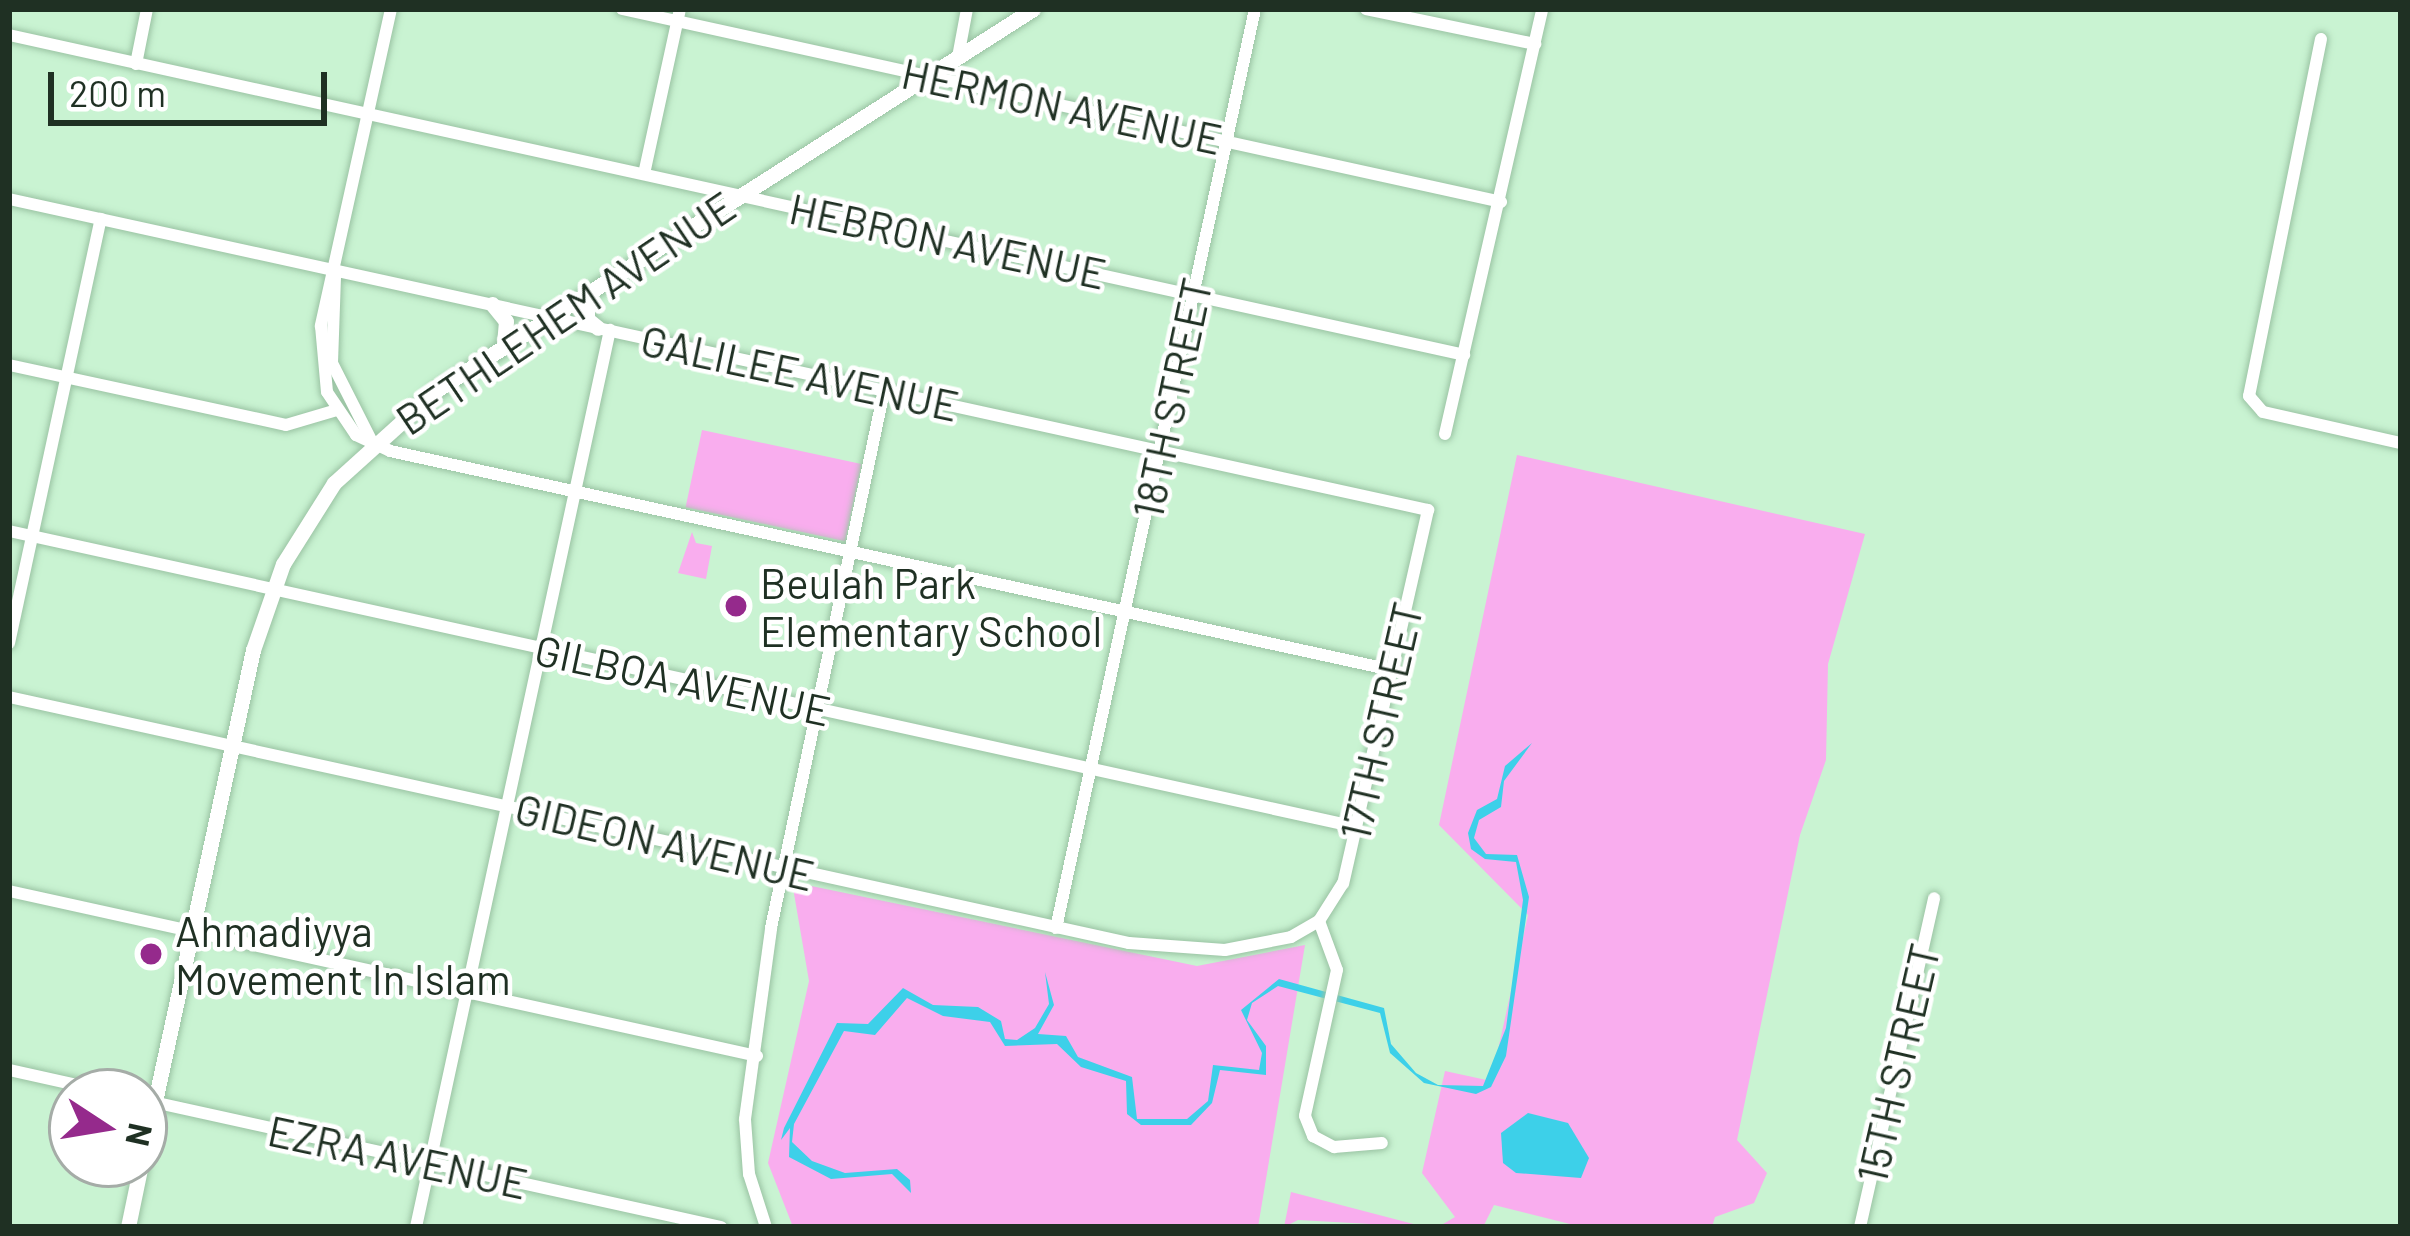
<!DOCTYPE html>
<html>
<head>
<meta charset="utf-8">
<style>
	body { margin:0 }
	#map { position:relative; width:2410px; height:1236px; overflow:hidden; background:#c9f3d2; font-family:Barlow,sans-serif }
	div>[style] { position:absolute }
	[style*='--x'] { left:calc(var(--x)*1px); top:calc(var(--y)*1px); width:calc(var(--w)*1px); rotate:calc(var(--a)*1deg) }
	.green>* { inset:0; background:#f9adee; transform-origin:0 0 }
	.water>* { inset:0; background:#3dd0e9 }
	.roads { filter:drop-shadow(0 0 3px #9ac3a3) drop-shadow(0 0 3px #9ac3a3) }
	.minor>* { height:12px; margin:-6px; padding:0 6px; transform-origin:6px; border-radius:6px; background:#fff }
	.major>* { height:15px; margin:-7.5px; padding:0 7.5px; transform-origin:7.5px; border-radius:7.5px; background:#fff }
	.dots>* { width:33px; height:33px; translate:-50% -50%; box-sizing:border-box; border:6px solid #fff; border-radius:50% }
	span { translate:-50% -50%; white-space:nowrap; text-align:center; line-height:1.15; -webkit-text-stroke:9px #fff; paint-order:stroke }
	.street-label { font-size:42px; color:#1f3023 }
	.poi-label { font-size:42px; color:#1f3023 }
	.left { translate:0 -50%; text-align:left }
	.frame { position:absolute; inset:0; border:12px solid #1f3023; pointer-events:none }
	.north { position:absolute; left:48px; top:1068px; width:120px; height:120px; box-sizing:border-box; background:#fff; border:3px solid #a5aca7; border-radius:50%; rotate:102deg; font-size:33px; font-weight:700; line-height:48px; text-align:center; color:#1f3023 }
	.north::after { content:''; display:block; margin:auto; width:42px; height:54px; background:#952a8c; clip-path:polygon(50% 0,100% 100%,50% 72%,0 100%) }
	.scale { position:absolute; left:48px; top:72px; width:279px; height:54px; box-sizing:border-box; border:6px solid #1f3023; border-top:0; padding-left:15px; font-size:36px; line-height:42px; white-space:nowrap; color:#1f3023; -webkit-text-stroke:9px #fff; paint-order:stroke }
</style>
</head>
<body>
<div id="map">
	<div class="green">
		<div style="left:702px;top:430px;width:163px;height:79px;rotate:12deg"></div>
		<div style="clip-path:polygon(1517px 455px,1865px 534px,1828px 664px,1826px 760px,1800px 835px,1737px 1140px,1767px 1173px,1754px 1203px,1715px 1217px,1712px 1227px,1582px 1227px,1494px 1205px,1483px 1227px,1438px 1227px,1455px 1217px,1422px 1173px,1445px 1071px,1491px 1081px,1528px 915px,1439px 825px)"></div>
		<div style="clip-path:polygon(692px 532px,696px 543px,712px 546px,706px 579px,678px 573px)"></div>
		<div style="clip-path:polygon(792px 882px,1197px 966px,1305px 945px,1258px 1227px,793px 1227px,768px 1163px,809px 981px)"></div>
		<div style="clip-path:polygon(1291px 1192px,1425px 1227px,1298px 1220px,1284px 1227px)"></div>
	</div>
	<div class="water">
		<div style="clip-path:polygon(1532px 743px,1504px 781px,1501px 807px,1479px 820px,1474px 838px,1486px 854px,1517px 855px,1529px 897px,1506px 1056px,1491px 1087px,1476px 1094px,1424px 1083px,1390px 1053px,1380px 1013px,1278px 986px,1252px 1003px,1247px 1020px,1266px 1046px,1266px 1075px,1220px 1070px,1212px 1103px,1191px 1125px,1141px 1125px,1127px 1114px,1126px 1081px,1081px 1067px,1057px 1044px,1005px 1046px,990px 1022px,943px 1016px,907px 998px,875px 1035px,844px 1031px,794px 1124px,792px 1142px,812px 1161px,845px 1173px,897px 1169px,910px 1180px,911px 1193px,892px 1174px,831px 1179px,789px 1157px,790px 1128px,781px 1140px,784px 1128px,837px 1023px,868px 1024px,903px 988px,933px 1005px,978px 1007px,1001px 1021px,1005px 1039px,1017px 1040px,1035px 1028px,1049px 1004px,1045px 972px,1054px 1005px,1038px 1034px,1066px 1036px,1078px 1057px,1132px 1077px,1137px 1119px,1187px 1119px,1208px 1101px,1213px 1065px,1259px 1070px,1262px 1053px,1241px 1010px,1279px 979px,1384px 1008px,1391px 1044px,1416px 1073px,1438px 1085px,1483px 1086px,1506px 1028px,1523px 900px,1516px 862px,1485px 859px,1471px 849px,1468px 833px,1477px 810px,1497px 799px,1505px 766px)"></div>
		<div style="clip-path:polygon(1528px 1113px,1568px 1123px,1589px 1158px,1581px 1178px,1516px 1173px,1503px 1163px,1501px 1133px)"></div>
	</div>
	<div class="roads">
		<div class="minor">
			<div style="--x:391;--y:9;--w:325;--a:102.5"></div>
			<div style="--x:321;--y:326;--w:66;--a:84.8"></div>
			<div style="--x:327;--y:392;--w:52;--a:56"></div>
			<div style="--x:356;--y:435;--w:38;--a:25"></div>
			<div style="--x:390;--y:451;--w:1026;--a:12.33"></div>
			<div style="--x:622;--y:9;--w:900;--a:12.38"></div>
			<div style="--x:1366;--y:9;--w:173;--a:11.7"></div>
			<div style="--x:9;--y:35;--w:1490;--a:12.4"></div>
			<div style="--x:2321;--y:39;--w:364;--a:101.4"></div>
			<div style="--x:2249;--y:396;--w:21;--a:49"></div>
			<div style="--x:2263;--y:412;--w:141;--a:12.7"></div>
			<div style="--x:958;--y:57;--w:49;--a:-79.4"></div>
			<div style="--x:136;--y:64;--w:56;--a:-78.7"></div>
			<div style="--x:644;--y:174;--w:169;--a:-77.7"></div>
			<div style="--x:9;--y:199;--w:1453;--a:12.36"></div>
			<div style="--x:1428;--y:510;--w:383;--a:102.8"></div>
			<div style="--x:1343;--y:883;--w:45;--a:122.3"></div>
			<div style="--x:1319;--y:921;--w:52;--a:69.8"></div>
			<div style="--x:1337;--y:970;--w:149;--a:102.4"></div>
			<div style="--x:1305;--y:1116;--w:22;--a:68"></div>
			<div style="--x:1313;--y:1136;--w:24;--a:28"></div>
			<div style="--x:1334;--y:1147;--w:48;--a:-4.8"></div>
			<div style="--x:335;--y:277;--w:86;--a:92"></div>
			<div style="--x:332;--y:363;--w:89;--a:63.1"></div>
			<div style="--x:9;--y:365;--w:283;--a:12.2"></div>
			<div style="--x:286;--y:425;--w:53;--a:-16.4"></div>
			<div style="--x:1445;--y:434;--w:436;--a:-77.1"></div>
			<div style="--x:9;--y:531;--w:1379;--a:12.39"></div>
			<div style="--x:9;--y:643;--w:434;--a:-77.8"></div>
			<div style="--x:9;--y:697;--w:1147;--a:12.39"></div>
			<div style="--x:1129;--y:943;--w:96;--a:4.2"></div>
			<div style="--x:1225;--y:950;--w:67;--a:-11.1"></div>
			<div style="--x:1291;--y:937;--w:32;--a:-30"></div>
			<div style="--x:9;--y:891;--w:766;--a:12.44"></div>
			<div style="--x:1056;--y:928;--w:940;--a:-77.78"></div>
			<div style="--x:9;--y:1070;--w:101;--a:12.5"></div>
			<div style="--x:144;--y:1100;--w:591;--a:12.41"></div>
			<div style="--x:416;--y:1227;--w:918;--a:-77.8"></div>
			<div style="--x:766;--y:1227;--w:56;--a:-107.8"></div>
			<div style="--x:749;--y:1174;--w:55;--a:-94.2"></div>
			<div style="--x:745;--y:1119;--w:193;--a:-82.2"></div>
			<div style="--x:771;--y:928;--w:549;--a:-78.12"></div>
			<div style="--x:1860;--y:1227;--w:337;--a:-77.3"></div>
		</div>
		<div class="major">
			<div style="--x:587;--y:293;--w:26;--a:90"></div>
			<div style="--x:587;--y:319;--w:14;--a:39"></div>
			<div style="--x:492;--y:304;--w:22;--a:51"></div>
			<div style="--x:506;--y:321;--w:25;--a:95"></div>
			<div style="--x:144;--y:1152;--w:514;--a:-77.75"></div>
			<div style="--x:253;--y:650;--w:91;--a:-70.8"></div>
			<div style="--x:283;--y:564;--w:96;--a:-57.8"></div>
			<div style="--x:334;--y:483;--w:140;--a:-42.1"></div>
			<div style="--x:438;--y:389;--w:706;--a:-32.56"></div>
			<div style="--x:128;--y:1227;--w:64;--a:-78.3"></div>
		</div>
	</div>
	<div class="dots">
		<div style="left:736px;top:606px;background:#952a8c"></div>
		<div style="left:151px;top:954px;background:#952a8c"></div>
	</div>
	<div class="street-label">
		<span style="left:1062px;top:105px;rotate:12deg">HERMON AVENUE</span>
		<span style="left:948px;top:240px;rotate:12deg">HEBRON AVENUE</span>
		<span style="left:565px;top:312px;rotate:-34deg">BETHLEHEM AVENUE</span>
		<span style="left:800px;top:372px;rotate:12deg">GALILEE AVENUE</span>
		<span style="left:1171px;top:398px;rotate:-78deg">18TH STREET</span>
		<span style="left:683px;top:679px;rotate:12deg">GILBOA AVENUE</span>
		<span style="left:1380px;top:721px;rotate:-77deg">17TH STREET</span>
		<span style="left:665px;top:841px;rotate:13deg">GIDEON AVENUE</span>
		<span style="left:1897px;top:1063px;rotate:-77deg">15TH STREET</span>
		<span style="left:398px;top:1156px;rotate:12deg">EZRA AVENUE</span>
	</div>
	<div class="poi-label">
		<span class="left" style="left:760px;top:606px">Beulah Park<br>Elementary School</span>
		<span class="left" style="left:175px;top:954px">Ahmadiyya<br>Movement In Islam</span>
	</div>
	<div class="frame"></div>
	<div class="north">N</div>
	<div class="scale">200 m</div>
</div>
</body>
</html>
